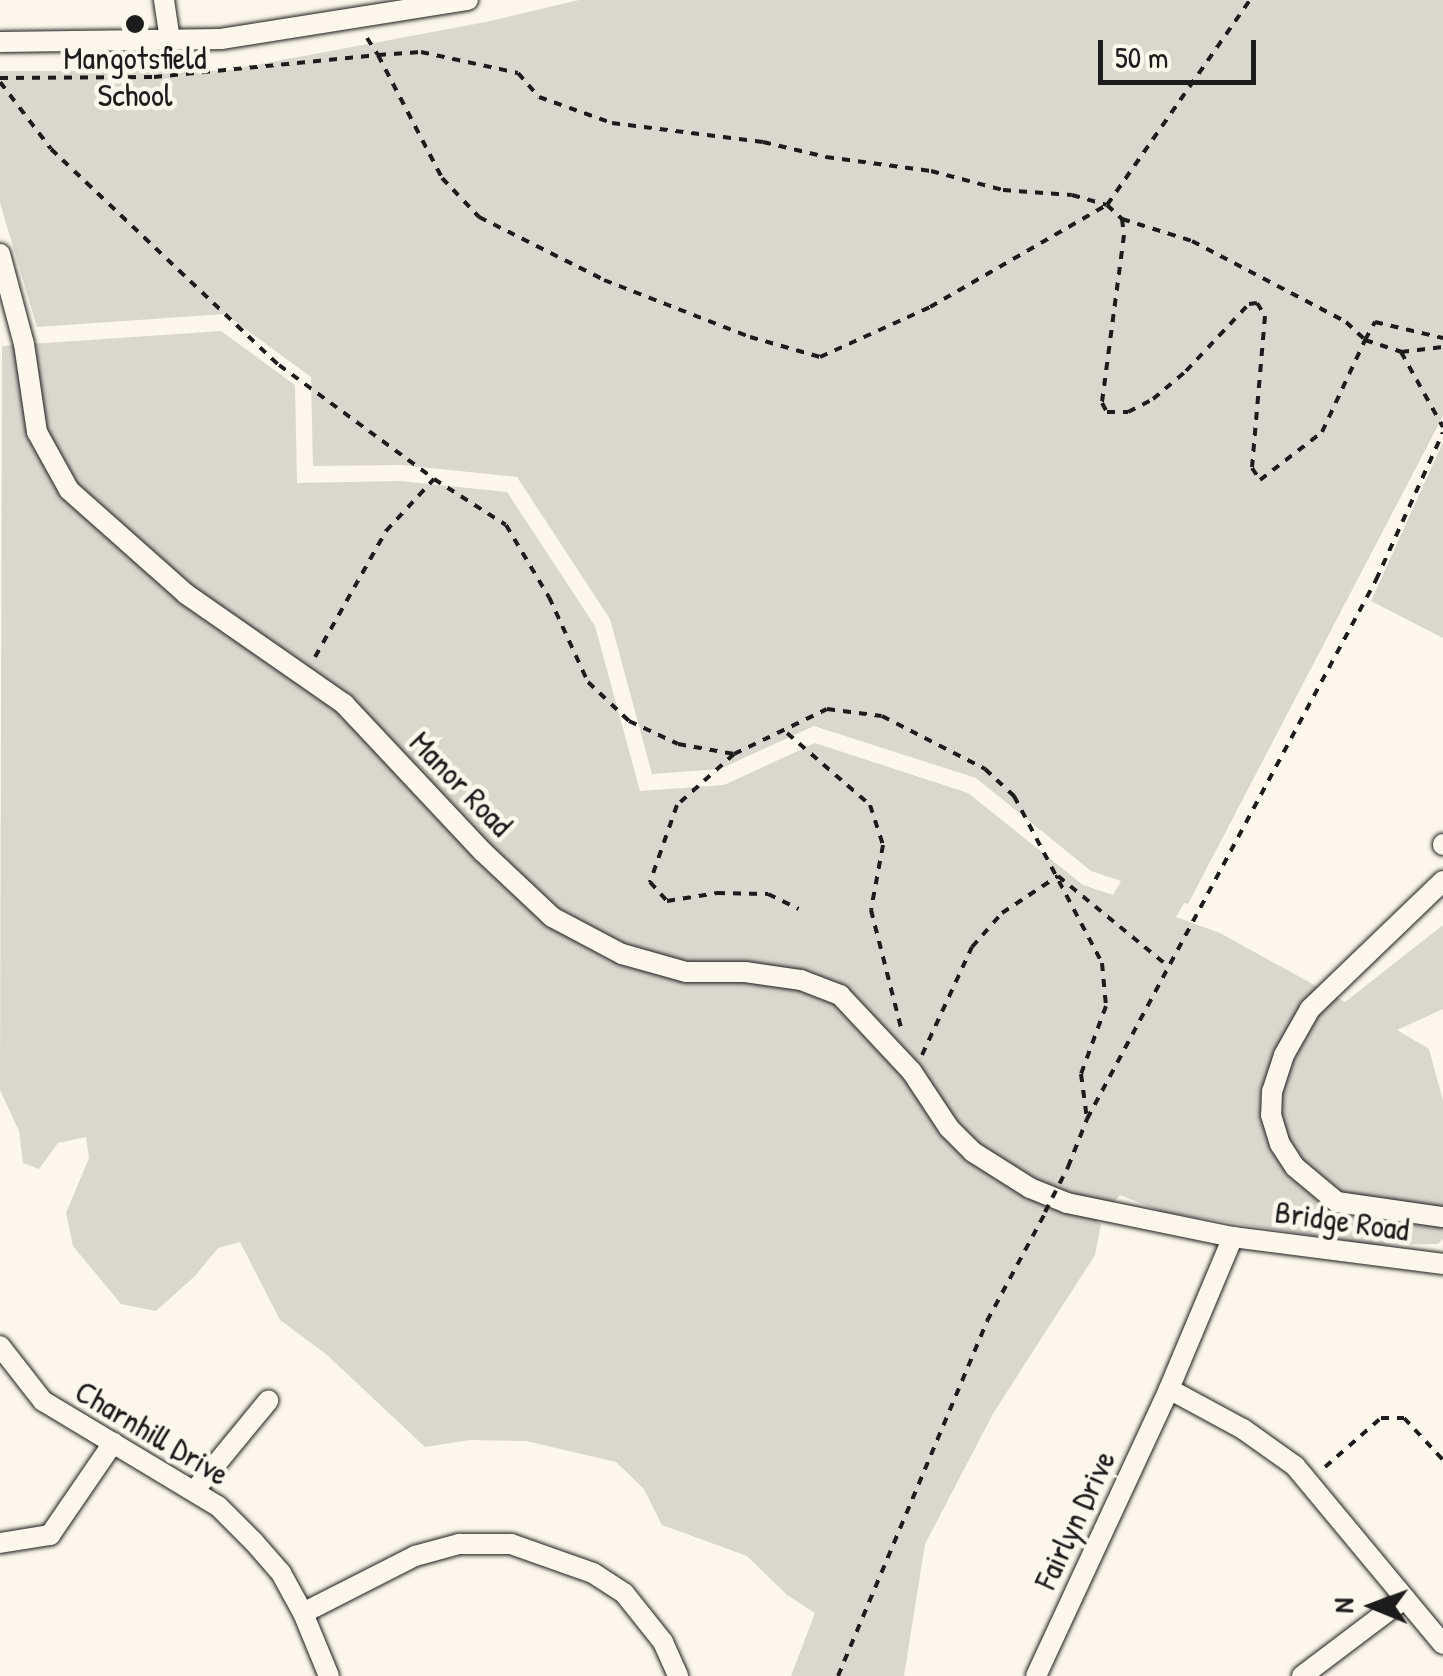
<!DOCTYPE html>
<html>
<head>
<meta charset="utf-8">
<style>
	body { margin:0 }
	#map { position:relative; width:1443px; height:1676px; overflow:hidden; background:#fbf7ec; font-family:"Patrick Hand",sans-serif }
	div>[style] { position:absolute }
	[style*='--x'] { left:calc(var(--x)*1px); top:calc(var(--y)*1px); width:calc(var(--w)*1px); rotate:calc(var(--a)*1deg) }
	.green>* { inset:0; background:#dad7ce }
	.path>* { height:4px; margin-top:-2px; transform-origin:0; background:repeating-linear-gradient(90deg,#1c1c1c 0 8px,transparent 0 16px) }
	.roads { filter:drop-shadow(0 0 2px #1c1c1c) drop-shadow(0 0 2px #1c1c1c) }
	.minor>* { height:20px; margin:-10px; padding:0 10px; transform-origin:10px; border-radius:10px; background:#fbf7ec }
	.path-bridge>* { height:4px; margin-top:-2px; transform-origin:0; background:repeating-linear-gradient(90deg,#1c1c1c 0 8px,transparent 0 16px) }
	.dots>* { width:28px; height:28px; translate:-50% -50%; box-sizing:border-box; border:5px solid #fbf7ec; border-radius:50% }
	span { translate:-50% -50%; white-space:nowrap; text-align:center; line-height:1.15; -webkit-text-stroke:9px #fbf7ec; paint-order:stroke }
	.poi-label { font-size:32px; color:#1c1c1c }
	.street-label { font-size:32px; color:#1c1c1c }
	.north { position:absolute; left:1323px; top:1556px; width:100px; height:100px; -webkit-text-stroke:8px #fbf7ec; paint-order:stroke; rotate:271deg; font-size:28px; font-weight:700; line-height:40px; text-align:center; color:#1c1c1c }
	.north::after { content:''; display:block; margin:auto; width:35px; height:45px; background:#1c1c1c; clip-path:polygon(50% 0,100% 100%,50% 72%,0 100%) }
	.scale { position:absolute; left:1098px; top:40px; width:158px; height:45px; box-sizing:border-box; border:5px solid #1c1c1c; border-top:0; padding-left:12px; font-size:30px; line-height:35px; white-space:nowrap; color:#1c1c1c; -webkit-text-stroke:8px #fbf7ec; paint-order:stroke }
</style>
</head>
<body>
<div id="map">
	<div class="green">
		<div style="clip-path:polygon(579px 0,1443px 0,1443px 416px,1188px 904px,1184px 903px,1176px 917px,1220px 933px,1345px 1002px,1443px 925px,1443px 1009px,1397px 1030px,1429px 1049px,1443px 1101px,1443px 1239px,1438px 1244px,1372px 1245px,1162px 1212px,1120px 1195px,1096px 1222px,1101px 1224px,1095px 1255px,994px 1412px,925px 1544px,904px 1676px,791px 1676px,815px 1613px,787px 1595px,747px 1556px,662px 1525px,644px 1489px,616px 1462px,526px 1441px,470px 1440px,425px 1447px,326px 1354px,280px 1320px,240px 1242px,218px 1248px,195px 1276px,156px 1311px,121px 1304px,73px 1246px,66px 1213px,89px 1158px,86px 1137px,58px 1143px,39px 1169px,23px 1163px,19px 1131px,0 1090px,2px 346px,221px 331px,295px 385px,297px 483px,400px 481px,507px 492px,595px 626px,640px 791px,724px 785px,815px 743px,968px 793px,1083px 885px,1113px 895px,1121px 881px,1091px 871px,976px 778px,814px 726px,720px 769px,652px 774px,610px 619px,517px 477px,401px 465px,313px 466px,311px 377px,225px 314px,37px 327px,0 203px,0 71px,223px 71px,486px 22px)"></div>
		<div style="clip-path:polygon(1443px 442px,1443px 638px,1371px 601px)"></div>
	</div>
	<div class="path">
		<div style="--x:367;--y:38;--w:20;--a:57"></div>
		<div style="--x:378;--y:55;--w:43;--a:-4"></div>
		<div style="--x:421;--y:52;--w:99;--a:12.2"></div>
		<div style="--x:518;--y:73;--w:32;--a:49"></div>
		<div style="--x:539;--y:97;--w:77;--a:19.6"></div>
		<div style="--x:612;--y:123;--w:152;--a:7.2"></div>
		<div style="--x:763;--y:142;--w:65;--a:13.4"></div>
		<div style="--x:826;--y:157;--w:106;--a:7.6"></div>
		<div style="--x:931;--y:171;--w:74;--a:14.8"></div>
		<div style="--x:1003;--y:190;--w:69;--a:4.1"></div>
		<div style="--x:1072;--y:195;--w:36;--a:16"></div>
		<div style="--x:1107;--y:205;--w:21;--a:43"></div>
		<div style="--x:1122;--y:219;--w:16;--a:83"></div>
		<div style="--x:1124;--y:235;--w:169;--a:97.5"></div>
		<div style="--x:1102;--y:403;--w:10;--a:61"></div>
		<div style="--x:1107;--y:412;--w:21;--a:0"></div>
		<div style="--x:1128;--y:412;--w:28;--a:-27"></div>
		<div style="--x:1153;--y:399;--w:43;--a:-40.3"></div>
		<div style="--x:1186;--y:371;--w:92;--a:-46.8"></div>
		<div style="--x:1249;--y:304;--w:8;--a:-7"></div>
		<div style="--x:1257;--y:303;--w:15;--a:58"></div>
		<div style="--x:1265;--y:316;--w:153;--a:94.9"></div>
		<div style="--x:1252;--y:468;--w:14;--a:56"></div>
		<div style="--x:1260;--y:480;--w:78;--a:-37.7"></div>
		<div style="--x:1322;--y:432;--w:102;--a:-64.9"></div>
		<div style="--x:1365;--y:340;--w:38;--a:18"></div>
		<div style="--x:1401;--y:352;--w:42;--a:-6.8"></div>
		<div style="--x:0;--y:78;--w:154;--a:-0.4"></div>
		<div style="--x:154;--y:77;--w:225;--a:-5.6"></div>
		<div style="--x:378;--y:55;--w:139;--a:62.5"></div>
		<div style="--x:442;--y:178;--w:54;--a:46.5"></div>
		<div style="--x:479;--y:217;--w:140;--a:26.7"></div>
		<div style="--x:604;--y:280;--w:157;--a:21.3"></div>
		<div style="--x:750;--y:337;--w:73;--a:15.9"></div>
		<div style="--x:820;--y:357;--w:121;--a:-24.4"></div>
		<div style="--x:930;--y:307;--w:204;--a:-30"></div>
		<div style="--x:1107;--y:205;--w:250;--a:-55.1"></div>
		<div style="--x:0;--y:82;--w:84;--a:52.7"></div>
		<div style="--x:51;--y:149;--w:314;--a:43.5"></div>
		<div style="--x:279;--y:365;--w:192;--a:36.3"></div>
		<div style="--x:434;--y:479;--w:85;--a:32.6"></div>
		<div style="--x:506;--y:525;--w:84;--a:59.2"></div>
		<div style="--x:549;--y:597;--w:94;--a:65.4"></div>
		<div style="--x:588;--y:682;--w:57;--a:43.6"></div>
		<div style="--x:629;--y:721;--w:54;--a:25.1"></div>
		<div style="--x:678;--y:744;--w:57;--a:10.1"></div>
		<div style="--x:734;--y:754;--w:103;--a:-25.8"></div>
		<div style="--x:827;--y:709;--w:55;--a:7.3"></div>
		<div style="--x:882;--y:716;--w:116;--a:27.2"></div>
		<div style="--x:985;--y:769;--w:40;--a:43"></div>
		<div style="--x:1014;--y:796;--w:189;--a:62.2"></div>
		<div style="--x:1102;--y:963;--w:43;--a:84.7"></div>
		<div style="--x:1106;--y:1006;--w:72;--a:110.2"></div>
		<div style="--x:1081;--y:1074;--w:45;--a:82.4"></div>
		<div style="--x:1122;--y:219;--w:73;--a:17.4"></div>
		<div style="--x:1192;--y:241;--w:174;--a:27.7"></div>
		<div style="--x:1346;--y:322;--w:26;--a:43"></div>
		<div style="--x:1365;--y:340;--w:21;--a:-61"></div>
		<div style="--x:1375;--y:322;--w:70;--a:13.2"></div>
		<div style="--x:1401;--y:352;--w:86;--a:60.8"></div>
		<div style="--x:315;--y:657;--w:145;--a:-60.6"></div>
		<div style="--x:386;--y:531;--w:71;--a:-47.3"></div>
		<div style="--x:787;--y:733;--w:110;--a:40.9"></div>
		<div style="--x:870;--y:805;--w:42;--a:72"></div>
		<div style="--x:883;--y:845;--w:66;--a:100.5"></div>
		<div style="--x:871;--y:910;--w:122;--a:75.7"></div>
		<div style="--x:734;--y:754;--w:76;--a:138.2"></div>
		<div style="--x:677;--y:805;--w:82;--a:109.3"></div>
		<div style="--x:650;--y:882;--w:25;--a:48"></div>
		<div style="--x:667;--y:901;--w:51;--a:-9.1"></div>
		<div style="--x:717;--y:893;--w:51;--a:1.1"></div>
		<div style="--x:768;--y:894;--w:34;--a:26"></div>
		<div style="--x:922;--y:1055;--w:119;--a:-65.2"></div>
		<div style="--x:972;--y:947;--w:45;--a:-48.6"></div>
		<div style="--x:1002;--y:913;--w:67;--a:-33.5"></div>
		<div style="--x:1058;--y:876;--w:142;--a:39.3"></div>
		<div style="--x:1068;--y:1167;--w:52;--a:-68.4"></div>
		<div style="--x:1087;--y:1119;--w:612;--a:-61.8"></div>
		<div style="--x:1376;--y:580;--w:162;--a:-65.6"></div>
		<div style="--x:1325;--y:1467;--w:74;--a:-41.2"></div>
		<div style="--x:1381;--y:1418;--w:23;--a:0"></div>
		<div style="--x:1404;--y:1418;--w:57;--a:47.1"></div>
		<div style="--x:838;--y:1676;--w:385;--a:-67.2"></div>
		<div style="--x:987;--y:1321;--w:120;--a:-61.7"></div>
	</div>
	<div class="roads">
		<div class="minor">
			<div style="--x:164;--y:0;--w:40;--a:81.5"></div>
			<div style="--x:0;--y:42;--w:221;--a:-0.8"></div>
			<div style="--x:221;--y:39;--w:250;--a:-9"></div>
			<div style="--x:0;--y:254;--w:93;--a:75.1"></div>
			<div style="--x:24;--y:344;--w:89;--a:81.6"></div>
			<div style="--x:37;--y:432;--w:66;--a:61.1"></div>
			<div style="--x:69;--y:490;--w:157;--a:41.6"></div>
			<div style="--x:186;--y:594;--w:193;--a:34.8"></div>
			<div style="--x:344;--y:704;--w:202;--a:46.8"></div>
			<div style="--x:482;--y:851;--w:96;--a:43.3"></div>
			<div style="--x:552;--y:917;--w:79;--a:27.9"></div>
			<div style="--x:622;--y:954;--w:66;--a:15.7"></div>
			<div style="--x:686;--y:972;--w:59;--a:0"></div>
			<div style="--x:745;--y:972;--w:57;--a:8.1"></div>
			<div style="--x:801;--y:980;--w:42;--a:21"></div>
			<div style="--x:840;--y:995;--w:105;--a:46.9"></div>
			<div style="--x:912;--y:1072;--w:67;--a:56.5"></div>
			<div style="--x:949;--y:1128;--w:34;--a:45"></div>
			<div style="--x:973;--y:1152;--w:67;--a:32.3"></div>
			<div style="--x:1030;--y:1188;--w:40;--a:22"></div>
			<div style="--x:1067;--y:1203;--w:169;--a:11.6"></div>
			<div style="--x:1233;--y:1237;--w:212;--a:7.3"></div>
			<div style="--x:1443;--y:844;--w:1;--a:90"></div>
			<div style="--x:1443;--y:881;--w:185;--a:136.1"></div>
			<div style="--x:1310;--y:1009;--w:53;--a:119.5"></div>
			<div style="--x:1284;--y:1055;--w:38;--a:108"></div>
			<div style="--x:1272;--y:1091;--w:24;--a:92"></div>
			<div style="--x:1271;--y:1115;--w:30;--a:73"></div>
			<div style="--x:1280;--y:1144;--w:27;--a:57"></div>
			<div style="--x:1295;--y:1167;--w:55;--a:39.8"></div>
			<div style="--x:1337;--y:1202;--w:107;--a:8.1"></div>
			<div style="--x:0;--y:1346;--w:70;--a:52"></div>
			<div style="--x:43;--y:1401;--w:204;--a:31"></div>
			<div style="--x:218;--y:1506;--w:51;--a:45"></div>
			<div style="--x:254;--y:1542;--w:41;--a:48.9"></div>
			<div style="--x:281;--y:1573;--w:46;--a:61.2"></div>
			<div style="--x:303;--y:1613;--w:68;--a:67.6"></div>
			<div style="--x:1169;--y:1389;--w:84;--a:28.4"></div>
			<div style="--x:1243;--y:1429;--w:64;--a:35.4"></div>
			<div style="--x:1295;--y:1466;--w:231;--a:50.3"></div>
			<div style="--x:194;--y:1491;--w:117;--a:-50.6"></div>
			<div style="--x:0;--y:1543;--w:51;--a:-9.1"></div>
			<div style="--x:50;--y:1535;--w:112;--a:-55.6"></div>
			<div style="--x:303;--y:1613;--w:126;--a:-27"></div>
			<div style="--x:415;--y:1556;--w:46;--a:-15.3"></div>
			<div style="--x:459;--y:1544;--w:52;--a:0"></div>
			<div style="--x:511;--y:1544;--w:87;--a:19.5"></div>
			<div style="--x:593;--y:1573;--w:37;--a:33"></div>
			<div style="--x:624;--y:1593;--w:63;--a:51.5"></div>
			<div style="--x:663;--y:1642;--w:37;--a:66"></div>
			<div style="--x:1036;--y:1676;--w:316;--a:-65.1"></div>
			<div style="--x:1169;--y:1389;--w:165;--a:-67.2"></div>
			<div style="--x:1302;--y:1676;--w:129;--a:-37.1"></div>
		</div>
	</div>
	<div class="path-bridge">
		<div style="--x:1045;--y:1212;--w:51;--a:-62.9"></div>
	</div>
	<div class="dots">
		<div style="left:135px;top:24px;background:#1c1c1c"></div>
	</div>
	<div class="poi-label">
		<span style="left:135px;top:77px">Mangotsfield<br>School</span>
	</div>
	<div class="street-label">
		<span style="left:461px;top:784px;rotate:46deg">Manor Road</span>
		<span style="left:1342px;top:1221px;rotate:8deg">Bridge Road</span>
		<span style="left:152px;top:1433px;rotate:31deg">Charnhill Drive</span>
		<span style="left:1075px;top:1520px;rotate:-65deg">Fairlyn Drive</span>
	</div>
	<div class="north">N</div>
	<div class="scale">50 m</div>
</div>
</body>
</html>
